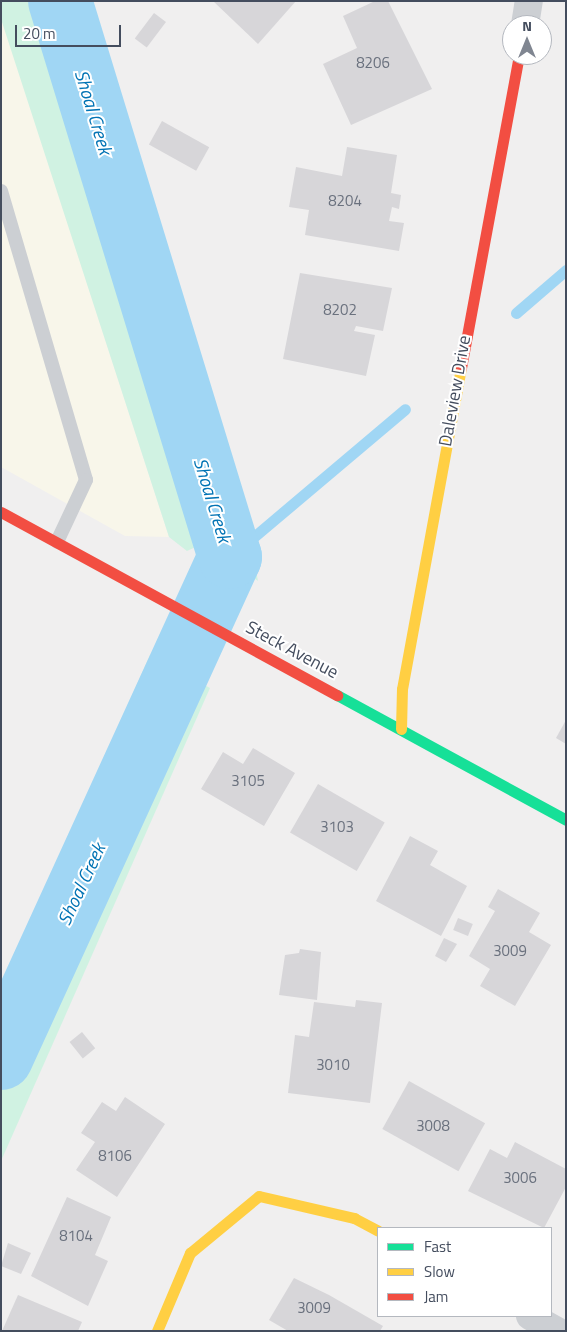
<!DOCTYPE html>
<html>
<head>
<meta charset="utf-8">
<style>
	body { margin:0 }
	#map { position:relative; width:567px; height:1332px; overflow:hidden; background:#f0efef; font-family:"Titillium Web",sans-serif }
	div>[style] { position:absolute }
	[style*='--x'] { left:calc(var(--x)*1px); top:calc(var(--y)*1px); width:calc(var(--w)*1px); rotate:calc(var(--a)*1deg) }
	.commercial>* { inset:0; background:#f8f6ea }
	.green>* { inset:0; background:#d0f2e2 }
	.stream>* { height:11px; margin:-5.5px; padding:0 5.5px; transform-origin:5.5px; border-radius:5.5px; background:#a0d6f4 }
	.river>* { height:64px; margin:-32px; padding:0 32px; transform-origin:32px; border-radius:32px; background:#a0d6f4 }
	.building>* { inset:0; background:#d7d6d9; transform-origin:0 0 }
	.lane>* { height:14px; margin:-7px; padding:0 7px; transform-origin:7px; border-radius:7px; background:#cccfd3 }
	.street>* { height:28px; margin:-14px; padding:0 14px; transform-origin:14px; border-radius:14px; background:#cccfd3 }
	.fast>* { height:11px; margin:-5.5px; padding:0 5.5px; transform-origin:5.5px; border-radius:5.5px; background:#16e098 }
	.slow>* { height:11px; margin:-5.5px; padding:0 5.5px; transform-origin:5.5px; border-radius:5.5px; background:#ffcf43 }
	.jam>* { height:11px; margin:-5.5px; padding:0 5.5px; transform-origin:5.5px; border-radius:5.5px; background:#f24e42 }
	span { translate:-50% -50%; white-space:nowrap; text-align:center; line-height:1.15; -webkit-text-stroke:4px #fff; paint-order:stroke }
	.number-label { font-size:15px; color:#6a717e }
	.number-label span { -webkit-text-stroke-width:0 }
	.street-label { font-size:18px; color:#444d5e }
	.water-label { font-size:19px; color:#0073b4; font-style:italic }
	.frame { position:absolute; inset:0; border:2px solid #444d5e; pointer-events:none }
	.legend { position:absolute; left:377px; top:1227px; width:175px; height:90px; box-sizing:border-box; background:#fff; border:1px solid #b4b8bf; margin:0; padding:6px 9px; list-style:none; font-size:15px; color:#444d5e }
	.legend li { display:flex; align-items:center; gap:10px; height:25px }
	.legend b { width:25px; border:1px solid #b4b8bf }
	.north { position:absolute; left:502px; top:15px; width:50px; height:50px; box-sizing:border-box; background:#fff; border:1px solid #b4b8bf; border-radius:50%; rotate:0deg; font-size:14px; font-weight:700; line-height:20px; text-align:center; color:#444d5e }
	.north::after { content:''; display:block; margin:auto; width:18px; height:22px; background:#808691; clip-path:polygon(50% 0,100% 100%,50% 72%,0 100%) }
	.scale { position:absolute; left:15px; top:25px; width:106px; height:22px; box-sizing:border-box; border:2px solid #444d5e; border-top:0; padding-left:6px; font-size:15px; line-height:18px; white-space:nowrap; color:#444d5e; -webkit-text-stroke:4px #fff; paint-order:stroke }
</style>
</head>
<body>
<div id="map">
	<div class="commercial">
		<div style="clip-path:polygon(1px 17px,169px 537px,125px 536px,1px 467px)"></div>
	</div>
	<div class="green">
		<div style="clip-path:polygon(1px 1px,89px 1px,242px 500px,258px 581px,202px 544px,187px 551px,169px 537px,1px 19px)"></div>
		<div style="clip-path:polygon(150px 655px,210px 688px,1px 1161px,1px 991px)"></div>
	</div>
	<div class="stream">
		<div style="--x:516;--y:313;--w:66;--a:-40.7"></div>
		<div style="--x:230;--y:557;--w:229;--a:-40.2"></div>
	</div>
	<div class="river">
		<div style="--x:1;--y:1058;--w:551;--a:-65.44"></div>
		<div style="--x:230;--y:557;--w:581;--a:-107"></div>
	</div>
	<div class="building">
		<div style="clip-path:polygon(213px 1px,296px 1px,258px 44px)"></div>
		<div style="clip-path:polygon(375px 1px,388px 1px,432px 89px,351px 125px,323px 64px,357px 48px,343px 16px)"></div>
		<div style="left:154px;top:13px;width:15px;height:32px;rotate:37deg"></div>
		<div style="left:162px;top:121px;width:54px;height:27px;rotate:29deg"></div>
		<div style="clip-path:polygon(347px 147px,397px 155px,391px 193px,401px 195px,399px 209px,392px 207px,389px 221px,404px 223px,399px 251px,305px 235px,309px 210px,289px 207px,296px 167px,342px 176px)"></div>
		<div style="clip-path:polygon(300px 273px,392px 288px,383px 331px,356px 326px,354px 331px,375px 335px,366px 376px,283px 359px)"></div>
		<div style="clip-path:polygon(566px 720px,566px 744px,556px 738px)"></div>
		<div style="clip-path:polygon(253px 748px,295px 773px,264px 826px,201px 789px,223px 752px,243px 764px)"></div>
		<div style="left:318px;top:784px;width:77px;height:56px;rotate:30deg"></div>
		<div style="clip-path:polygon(410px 836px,438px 851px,430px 865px,467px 886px,441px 936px,376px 901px)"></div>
		<div style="clip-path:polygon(498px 889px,540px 913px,529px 932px,551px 945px,515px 1006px,480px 986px,490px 969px,469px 956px,495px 911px,488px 907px)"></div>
		<div style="left:458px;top:918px;width:16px;height:13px;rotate:22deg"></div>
		<div style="clip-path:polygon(444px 938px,457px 944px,446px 962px,435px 956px)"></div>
		<div style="clip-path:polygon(300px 949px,321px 952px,317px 1000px,279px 995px,285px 955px,299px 953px)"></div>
		<div style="clip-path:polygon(356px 1000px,382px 1003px,370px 1103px,288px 1093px,295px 1035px,309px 1037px,314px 1002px,355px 1007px)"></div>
		<div style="left:82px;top:1032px;width:21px;height:16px;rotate:51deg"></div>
		<div style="left:409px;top:1081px;width:87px;height:55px;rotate:29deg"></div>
		<div style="clip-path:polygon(125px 1097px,165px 1124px,117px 1197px,76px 1170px,95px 1142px,81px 1133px,102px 1102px,116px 1111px)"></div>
		<div style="clip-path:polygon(515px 1142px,566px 1169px,566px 1187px,544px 1228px,468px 1191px,490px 1149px,507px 1158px)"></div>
		<div style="clip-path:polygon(67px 1197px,111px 1217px,95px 1255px,108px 1261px,88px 1306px,31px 1276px)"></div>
		<div style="clip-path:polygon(8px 1243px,31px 1253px,21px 1274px,1px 1266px)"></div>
		<div style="clip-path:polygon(294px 1278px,329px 1295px,383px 1326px,380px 1331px,288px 1331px,269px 1320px)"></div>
		<div style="clip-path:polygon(18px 1295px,82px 1322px,78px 1331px,2px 1331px)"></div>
	</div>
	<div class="lane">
		<div style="--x:1;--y:191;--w:301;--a:73.6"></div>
		<div style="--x:86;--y:480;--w:68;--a:115.1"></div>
	</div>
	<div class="street">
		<div style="--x:525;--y:25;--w:24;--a:-81"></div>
		<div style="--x:530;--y:1316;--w:31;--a:29"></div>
	</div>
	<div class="fast">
		<div style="--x:337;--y:695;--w:261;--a:28.6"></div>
	</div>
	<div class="slow">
		<div style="--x:401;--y:729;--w:40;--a:-88.6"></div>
		<div style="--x:402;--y:689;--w:326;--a:-79.6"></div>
		<div style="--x:157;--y:1331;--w:85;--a:-67.1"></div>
		<div style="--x:190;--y:1253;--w:89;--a:-39.6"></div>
		<div style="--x:259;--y:1196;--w:98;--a:13"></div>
		<div style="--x:354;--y:1218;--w:27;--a:28"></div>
	</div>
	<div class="jam">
		<div style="--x:461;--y:368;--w:318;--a:-79.5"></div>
		<div style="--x:1;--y:512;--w:383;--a:28.6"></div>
	</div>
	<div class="number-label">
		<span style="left:373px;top:63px">8206</span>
		<span style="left:345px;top:201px">8204</span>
		<span style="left:340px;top:310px">8202</span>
		<span style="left:248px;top:781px">3105</span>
		<span style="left:337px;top:827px">3103</span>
		<span style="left:510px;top:951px">3009</span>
		<span style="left:333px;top:1065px">3010</span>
		<span style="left:433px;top:1126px">3008</span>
		<span style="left:115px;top:1156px">8106</span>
		<span style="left:520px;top:1178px">3006</span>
		<span style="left:76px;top:1236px">8104</span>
		<span style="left:314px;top:1308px">3009</span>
	</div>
	<div class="street-label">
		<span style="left:455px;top:391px;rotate:-80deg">Daleview Drive</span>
		<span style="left:292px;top:650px;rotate:28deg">Steck Avenue</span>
	</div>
	<div class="water-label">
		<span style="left:94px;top:112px;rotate:73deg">Shoal Creek</span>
		<span style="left:213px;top:500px;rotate:73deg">Shoal Creek</span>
		<span style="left:81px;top:884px;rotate:-65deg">Shoal Creek</span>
	</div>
	<div class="frame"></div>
	<ul class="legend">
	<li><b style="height:6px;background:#16e098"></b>Fast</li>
	<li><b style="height:6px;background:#ffcf43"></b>Slow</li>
	<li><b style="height:6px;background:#f24e42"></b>Jam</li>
	</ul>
	<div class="north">N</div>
	<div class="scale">20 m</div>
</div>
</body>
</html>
